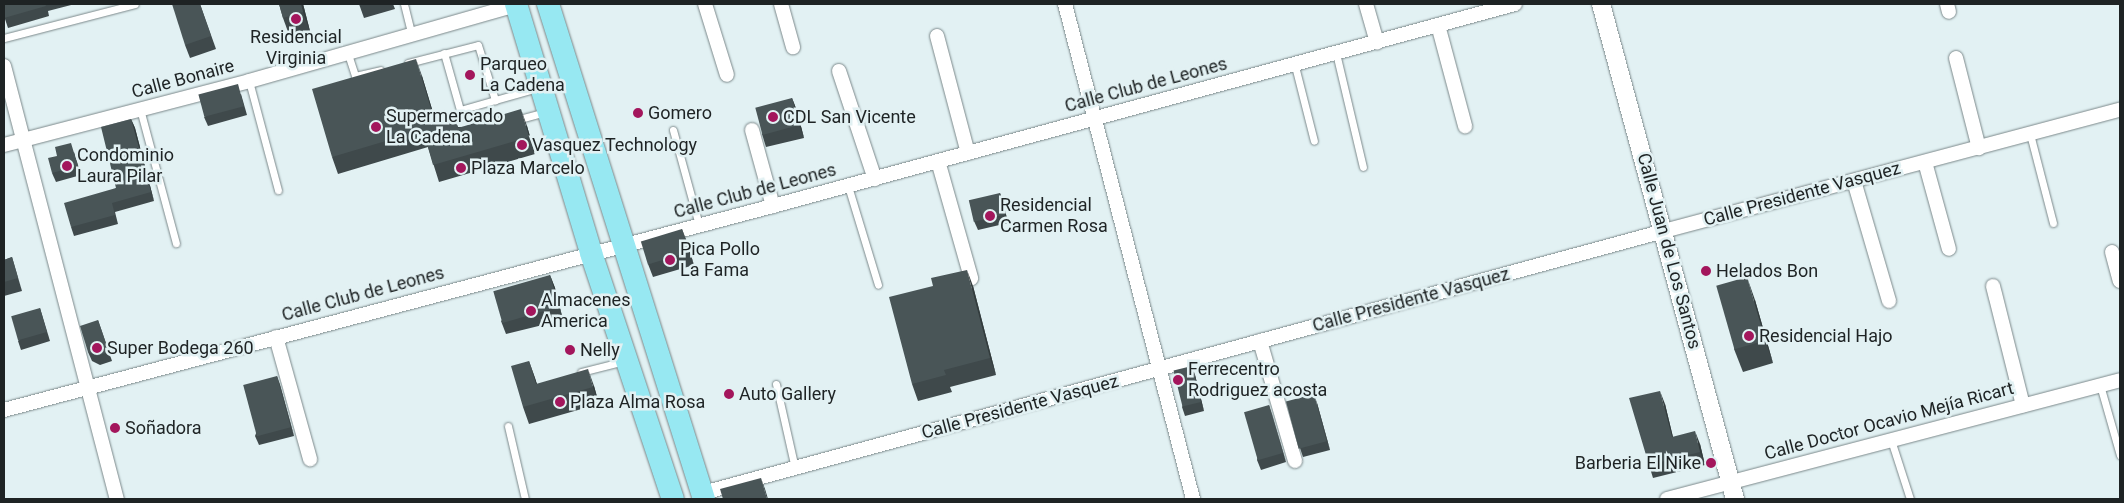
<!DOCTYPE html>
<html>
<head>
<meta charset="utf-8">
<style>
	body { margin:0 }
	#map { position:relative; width:2124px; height:503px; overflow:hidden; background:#e2f1f3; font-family:Roboto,sans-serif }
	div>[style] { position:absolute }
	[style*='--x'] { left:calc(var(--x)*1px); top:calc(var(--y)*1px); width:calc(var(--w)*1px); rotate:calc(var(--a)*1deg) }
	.roads { filter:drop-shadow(0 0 1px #7b888a) drop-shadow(0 0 1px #7b888a) }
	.service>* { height:7px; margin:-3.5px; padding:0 3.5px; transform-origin:3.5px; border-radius:3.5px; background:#fff }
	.minor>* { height:14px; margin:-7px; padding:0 7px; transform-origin:7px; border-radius:7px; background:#fff }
	.tertiary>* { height:18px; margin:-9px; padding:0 9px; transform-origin:9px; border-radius:9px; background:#fff }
	.primary>* { height:22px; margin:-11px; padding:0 11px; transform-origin:11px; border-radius:11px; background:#97e8f2 }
	.wall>* { inset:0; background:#3f494b }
	.shaded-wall>* { inset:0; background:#333c3d }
	.building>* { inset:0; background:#495557; transform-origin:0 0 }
	.dots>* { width:14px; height:14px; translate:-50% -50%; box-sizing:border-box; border:2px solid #e2f1f3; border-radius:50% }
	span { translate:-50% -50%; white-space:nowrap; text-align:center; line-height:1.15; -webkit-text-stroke:5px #e2f1f3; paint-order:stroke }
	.poi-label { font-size:18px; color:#1e2324 }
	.left { translate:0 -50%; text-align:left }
	.right { translate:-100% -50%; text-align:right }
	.street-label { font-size:18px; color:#1e2324 }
	.frame { position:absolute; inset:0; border:5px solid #1e2324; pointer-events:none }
</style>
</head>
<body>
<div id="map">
	<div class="roads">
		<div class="service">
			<div style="--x:404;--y:4;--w:32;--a:76"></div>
			<div style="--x:4;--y:38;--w:135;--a:-14.5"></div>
			<div style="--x:444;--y:53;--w:59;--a:74.3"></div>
			<div style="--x:460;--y:110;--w:80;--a:-15.9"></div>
			<div style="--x:1336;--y:53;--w:117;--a:76.7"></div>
			<div style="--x:348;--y:54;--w:23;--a:72"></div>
			<div style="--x:355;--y:76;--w:26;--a:-13"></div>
			<div style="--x:408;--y:63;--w:72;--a:-14.4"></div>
			<div style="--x:478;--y:45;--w:58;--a:72.8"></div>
			<div style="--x:1295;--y:66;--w:77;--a:75.8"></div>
			<div style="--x:249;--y:81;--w:113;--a:75.1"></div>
			<div style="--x:140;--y:109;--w:139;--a:75"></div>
			<div style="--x:516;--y:120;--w:31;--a:-15"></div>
			<div style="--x:673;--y:130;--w:98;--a:74.7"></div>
			<div style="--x:2030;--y:134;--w:92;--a:75.5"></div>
			<div style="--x:848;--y:186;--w:103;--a:73.1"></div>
			<div style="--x:581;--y:372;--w:44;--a:-14.3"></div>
			<div style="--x:776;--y:384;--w:86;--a:77.3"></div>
			<div style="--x:2100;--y:385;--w:73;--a:74.1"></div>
			<div style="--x:508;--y:426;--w:75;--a:76.9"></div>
			<div style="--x:1891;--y:440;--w:62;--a:72.1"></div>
		</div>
		<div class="minor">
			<div style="--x:705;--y:4;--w:74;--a:72.8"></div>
			<div style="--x:781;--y:4;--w:45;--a:74.4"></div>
			<div style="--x:1065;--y:4;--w:511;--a:75.5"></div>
			<div style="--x:1366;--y:4;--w:40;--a:74"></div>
			<div style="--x:1947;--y:4;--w:8;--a:76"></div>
			<div style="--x:1438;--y:25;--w:105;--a:75"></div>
			<div style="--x:937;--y:36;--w:121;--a:75.2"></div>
			<div style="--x:1956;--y:58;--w:93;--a:75.7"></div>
			<div style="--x:4;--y:66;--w:448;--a:75.4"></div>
			<div style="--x:839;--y:71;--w:114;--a:71.6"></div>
			<div style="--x:752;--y:130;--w:79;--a:74.6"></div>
			<div style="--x:4;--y:145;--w:253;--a:-14.6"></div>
			<div style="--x:249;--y:81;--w:278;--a:-15.9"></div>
			<div style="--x:938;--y:161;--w:122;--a:74.2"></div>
			<div style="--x:1925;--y:162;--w:90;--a:74.6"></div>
			<div style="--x:1854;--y:181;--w:125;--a:73.7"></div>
			<div style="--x:2112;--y:252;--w:30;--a:75"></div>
			<div style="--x:1993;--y:286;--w:123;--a:75.9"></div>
			<div style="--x:276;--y:337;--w:127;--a:74.4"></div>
			<div style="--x:1260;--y:341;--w:125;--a:73.7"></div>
			<div style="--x:4;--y:410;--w:796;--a:-14.86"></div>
			<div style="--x:773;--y:206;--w:769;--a:-15.23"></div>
			<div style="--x:703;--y:493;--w:996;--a:-15.25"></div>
			<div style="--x:1664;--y:231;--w:472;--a:-14.9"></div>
			<div style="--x:1667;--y:499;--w:468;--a:-14.7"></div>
		</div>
		<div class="tertiary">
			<div style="--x:1601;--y:4;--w:513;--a:74.85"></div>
		</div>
		<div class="primary">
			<div style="--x:516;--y:4;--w:260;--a:73.2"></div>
			<div style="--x:591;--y:253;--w:259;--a:71.6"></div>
			<div style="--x:548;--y:4;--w:519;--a:72.51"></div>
		</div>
	</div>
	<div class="wall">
		<div style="clip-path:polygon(4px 4px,75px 4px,48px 11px,49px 16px,8px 28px,4px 16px)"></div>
		<div style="clip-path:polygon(200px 4px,216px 49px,190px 58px,185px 45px)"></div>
		<div style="clip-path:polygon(279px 4px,303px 4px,311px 35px,291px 40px,283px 18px)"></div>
		<div style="clip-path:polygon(359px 4px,393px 4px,395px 9px,364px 18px)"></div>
		<div style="clip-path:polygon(422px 76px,435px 119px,453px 113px,458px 127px,527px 126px,535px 154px,439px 182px,428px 147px,338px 174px,332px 157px)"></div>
		<div style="clip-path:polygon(241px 94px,247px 115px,208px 126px,204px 117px)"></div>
		<div style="clip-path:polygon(792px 98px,797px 111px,804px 138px,766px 147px,762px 134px)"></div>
		<div style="clip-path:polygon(131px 119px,135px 128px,154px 201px,115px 212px,118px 224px,74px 236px,71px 227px,116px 188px)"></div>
		<div style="clip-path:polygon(74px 152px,81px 175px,56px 182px,52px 173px)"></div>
		<div style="clip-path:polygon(1000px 193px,1003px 202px,1008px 223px,978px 230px,974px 221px)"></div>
		<div style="clip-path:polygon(682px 229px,694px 265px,653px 277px,648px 264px)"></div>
		<div style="clip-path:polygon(12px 257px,22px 291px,4px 296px,4px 260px)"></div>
		<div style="clip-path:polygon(550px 275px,555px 288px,563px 320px,506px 334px,501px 321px)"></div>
		<div style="clip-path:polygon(973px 286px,996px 375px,950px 387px,952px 392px,918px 401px,912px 384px)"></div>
		<div style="clip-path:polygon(1755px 300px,1773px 363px,1743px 372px,1734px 349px)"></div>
		<div style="clip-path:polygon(40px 308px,50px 341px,21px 350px,18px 341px)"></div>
		<div style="clip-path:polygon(98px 320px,112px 361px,100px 365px,92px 361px,88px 352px)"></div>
		<div style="clip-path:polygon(529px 361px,537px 384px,594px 386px,599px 404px,529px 424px,523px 407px)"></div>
		<div style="clip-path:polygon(1195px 375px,1204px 411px,1185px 416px,1182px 407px)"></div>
		<div style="clip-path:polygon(277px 376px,280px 385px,294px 436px,259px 445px,255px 436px)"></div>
		<div style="clip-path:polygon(1317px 403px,1330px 450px,1303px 457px,1300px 448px)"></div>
		<div style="clip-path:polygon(1665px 404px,1673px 437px,1700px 444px,1705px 465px,1653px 478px,1649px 465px)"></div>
		<div style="clip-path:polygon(1269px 405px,1286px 462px,1261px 470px,1257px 460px)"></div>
	</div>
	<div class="shaded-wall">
		<div style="clip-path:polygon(301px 4px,303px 4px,311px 35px,303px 12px)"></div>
		<div style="clip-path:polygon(416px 59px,422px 76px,440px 136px,434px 119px)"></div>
		<div style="clip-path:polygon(792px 98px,797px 111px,804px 138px,799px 125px)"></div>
		<div style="clip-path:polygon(521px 109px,527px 126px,535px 154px,529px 137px)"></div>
		<div style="clip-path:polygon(131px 119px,135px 128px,154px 201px,151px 192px)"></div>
		<div style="clip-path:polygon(1000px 193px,1003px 202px,1008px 223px,1005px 214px)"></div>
		<div style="clip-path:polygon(682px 229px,687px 242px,694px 265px,689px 252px)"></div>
		<div style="clip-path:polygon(967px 270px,973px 286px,996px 375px,990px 358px)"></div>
		<div style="clip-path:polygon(550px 275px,555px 288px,563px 320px,559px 307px)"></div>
		<div style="clip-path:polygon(1747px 277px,1755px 300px,1773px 363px,1765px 340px)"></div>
		<div style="clip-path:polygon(529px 361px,535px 378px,542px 401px,536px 384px)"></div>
		<div style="clip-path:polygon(1192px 366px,1195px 375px,1204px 411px,1201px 402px)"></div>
		<div style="clip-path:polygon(588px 369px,594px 386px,599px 404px,593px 387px)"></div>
		<div style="clip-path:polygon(277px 376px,280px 385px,294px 436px,291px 427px)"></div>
		<div style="clip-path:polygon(1660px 391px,1665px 404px,1676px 450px,1672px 437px)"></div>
		<div style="clip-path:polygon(1314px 394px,1317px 403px,1330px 450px,1327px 441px)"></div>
		<div style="clip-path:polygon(1269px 405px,1272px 414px,1286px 462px,1283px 453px)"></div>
		<div style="clip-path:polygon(1695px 431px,1700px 444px,1705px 465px,1700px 452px)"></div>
		<div style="clip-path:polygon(761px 478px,765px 489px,768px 499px,767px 499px)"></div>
	</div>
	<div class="building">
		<div style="clip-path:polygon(4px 4px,45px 4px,46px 6px,4px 18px)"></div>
		<div style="clip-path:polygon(172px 4px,200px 4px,211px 36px,185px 45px)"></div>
		<div style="clip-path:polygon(279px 4px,301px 4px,303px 12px,283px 18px)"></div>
		<div style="clip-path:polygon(416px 59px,434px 119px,453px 113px,458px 128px,521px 109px,529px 137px,433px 165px,423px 130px,332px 157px,312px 89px)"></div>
		<div style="left:238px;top:84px;width:23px;height:41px;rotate:75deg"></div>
		<div style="left:792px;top:98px;width:28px;height:38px;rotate:75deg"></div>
		<div style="clip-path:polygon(131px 119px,151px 192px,112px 203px,115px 215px,71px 227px,64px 203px,116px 188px,101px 127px)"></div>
		<div style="clip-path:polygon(71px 143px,78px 166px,52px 173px,48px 158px,57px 156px,55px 147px)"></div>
		<div style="left:1000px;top:193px;width:22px;height:32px;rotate:77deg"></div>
		<div style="left:682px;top:229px;width:24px;height:43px;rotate:73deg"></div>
		<div style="clip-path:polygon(12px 257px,18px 278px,4px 282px,4px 260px)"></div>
		<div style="clip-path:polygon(967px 270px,990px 358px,944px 370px,946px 375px,912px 384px,889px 297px,933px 286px,931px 278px)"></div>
		<div style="left:550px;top:275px;width:33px;height:59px;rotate:74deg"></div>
		<div style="left:1747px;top:277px;width:66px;height:32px;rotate:74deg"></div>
		<div style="left:40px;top:308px;width:25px;height:30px;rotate:74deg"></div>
		<div style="clip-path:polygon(98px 320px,109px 352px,97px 356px,88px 352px,80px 326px)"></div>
		<div style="clip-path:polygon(529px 361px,536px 384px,588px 369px,593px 387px,523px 407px,511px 366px)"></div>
		<div style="left:1192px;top:366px;width:37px;height:19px;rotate:76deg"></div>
		<div style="left:277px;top:376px;width:53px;height:35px;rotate:75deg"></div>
		<div style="clip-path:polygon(1660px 391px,1672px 437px,1695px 431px,1700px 452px,1649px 465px,1629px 398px)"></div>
		<div style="left:1314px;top:394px;width:49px;height:29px;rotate:75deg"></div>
		<div style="left:1269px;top:405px;width:50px;height:26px;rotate:74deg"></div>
		<div style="clip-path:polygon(761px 478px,767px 499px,723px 499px,720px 489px)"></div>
	</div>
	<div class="dots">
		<div style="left:296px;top:19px;background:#a3165c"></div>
		<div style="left:470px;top:75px;background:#a3165c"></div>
		<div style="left:638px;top:113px;background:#a3165c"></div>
		<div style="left:773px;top:117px;background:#a3165c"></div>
		<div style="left:376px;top:127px;background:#a3165c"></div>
		<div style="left:522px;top:145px;background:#a3165c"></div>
		<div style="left:67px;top:166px;background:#a3165c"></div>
		<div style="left:461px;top:168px;background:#a3165c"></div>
		<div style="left:990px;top:216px;background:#a3165c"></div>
		<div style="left:670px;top:260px;background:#a3165c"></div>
		<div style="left:1706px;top:271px;background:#a3165c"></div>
		<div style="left:531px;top:311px;background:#a3165c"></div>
		<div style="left:1749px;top:336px;background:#a3165c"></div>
		<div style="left:97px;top:348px;background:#a3165c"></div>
		<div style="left:570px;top:350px;background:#a3165c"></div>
		<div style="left:1178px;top:380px;background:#a3165c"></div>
		<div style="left:729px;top:394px;background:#a3165c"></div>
		<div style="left:560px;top:402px;background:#a3165c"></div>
		<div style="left:115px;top:428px;background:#a3165c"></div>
		<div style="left:1711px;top:463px;background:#a3165c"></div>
	</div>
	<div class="poi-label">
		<span style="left:296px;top:48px">Residencial<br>Virginia</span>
		<span class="left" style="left:480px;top:75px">Parqueo<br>La Cadena</span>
		<span class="left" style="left:648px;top:113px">Gomero</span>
		<span class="left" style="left:386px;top:127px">Supermercado<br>La Cadena</span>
		<span class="left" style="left:783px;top:117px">CDL San Vicente</span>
		<span class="left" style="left:532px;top:145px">Vasquez Technology</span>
		<span class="left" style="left:77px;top:166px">Condominio<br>Laura Pilar</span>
		<span class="left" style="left:471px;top:168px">Plaza Marcelo</span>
		<span class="left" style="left:1000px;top:216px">Residencial<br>Carmen Rosa</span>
		<span class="left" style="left:680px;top:260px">Pica Pollo<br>La Fama</span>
		<span class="left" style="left:1716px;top:271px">Helados Bon</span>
		<span class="left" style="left:541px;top:311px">Almacenes<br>America</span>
		<span class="left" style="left:1759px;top:336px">Residencial Hajo</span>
		<span class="left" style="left:107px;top:348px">Super Bodega 260</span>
		<span class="left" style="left:580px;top:350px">Nelly</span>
		<span class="left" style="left:1188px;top:380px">Ferrecentro<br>Rodriguez acosta</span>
		<span class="left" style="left:739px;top:394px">Auto Gallery</span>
		<span class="left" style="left:570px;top:402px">Plaza Alma Rosa</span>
		<span class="left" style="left:125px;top:428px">Soñadora</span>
		<span class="right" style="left:1701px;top:463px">Barberia El Nike</span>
	</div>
	<div class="street-label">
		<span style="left:183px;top:79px;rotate:-15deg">Calle Bonaire</span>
		<span style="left:1146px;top:85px;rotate:-15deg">Calle Club de Leones</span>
		<span style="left:755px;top:191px;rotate:-15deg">Calle Club de Leones</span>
		<span style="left:1802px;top:194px;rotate:-15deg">Calle Presidente Vasquez</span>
		<span style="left:1669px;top:251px;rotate:75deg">Calle Juan de Los Santos</span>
		<span style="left:363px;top:294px;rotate:-15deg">Calle Club de Leones</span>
		<span style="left:1411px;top:300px;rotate:-15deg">Calle Presidente Vasquez</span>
		<span style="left:1020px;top:407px;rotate:-15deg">Calle Presidente Vasquez</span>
		<span style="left:1889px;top:421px;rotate:-15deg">Calle Doctor Ocavio Mejía Ricart</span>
	</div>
	<div class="frame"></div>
</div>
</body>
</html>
